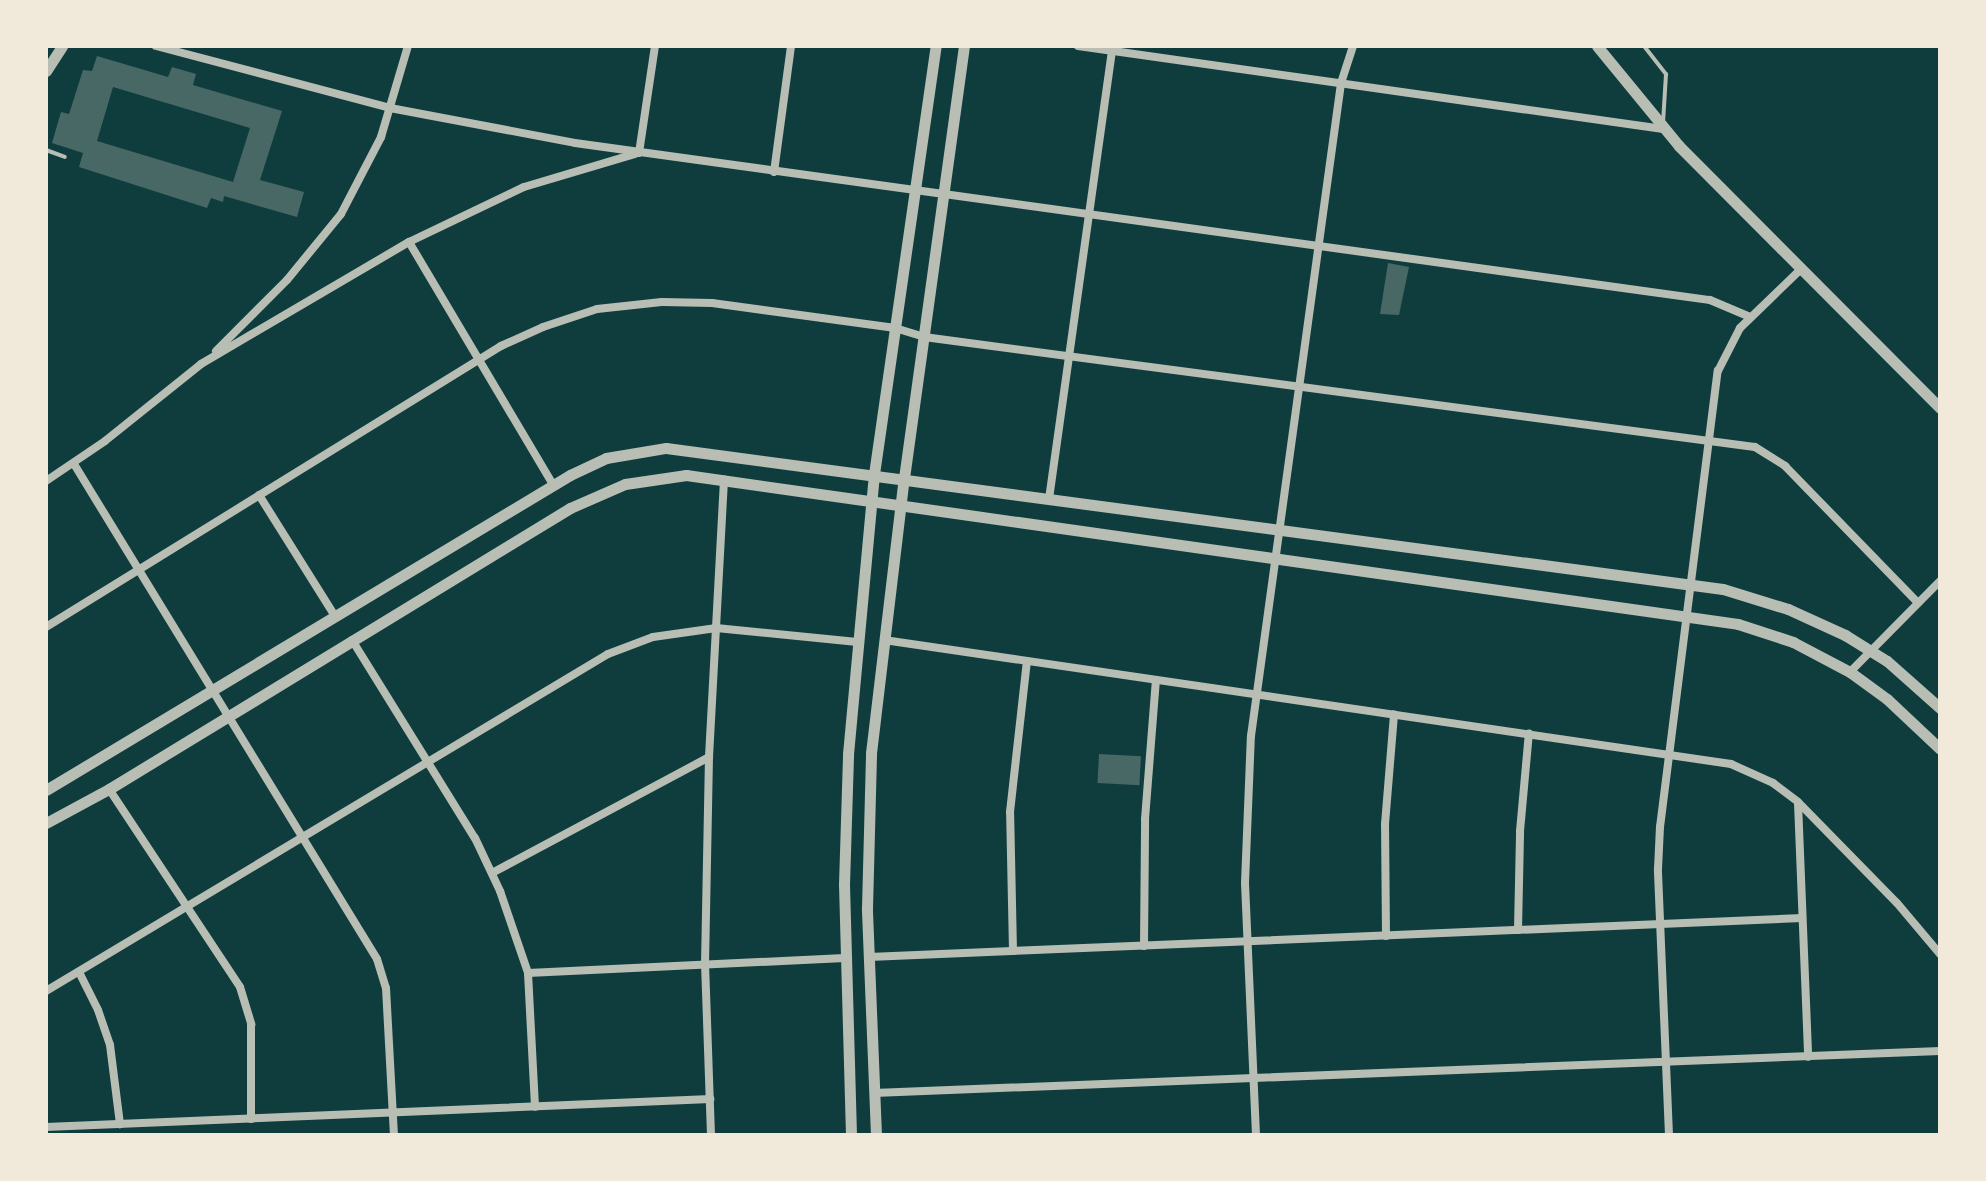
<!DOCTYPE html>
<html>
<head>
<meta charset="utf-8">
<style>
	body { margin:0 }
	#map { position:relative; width:1986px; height:1181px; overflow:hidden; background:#0f3d3e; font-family:Lato,sans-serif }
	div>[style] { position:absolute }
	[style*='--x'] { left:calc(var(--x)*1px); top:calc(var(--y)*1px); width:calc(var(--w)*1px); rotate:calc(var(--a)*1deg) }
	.building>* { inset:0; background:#486865; transform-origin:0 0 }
	.service>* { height:4px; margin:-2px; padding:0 2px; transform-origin:2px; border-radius:2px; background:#b8beb3 }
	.minor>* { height:8px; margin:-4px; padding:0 4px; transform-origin:4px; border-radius:4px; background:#b8beb3 }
	.tertiary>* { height:11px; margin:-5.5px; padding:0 5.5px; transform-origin:5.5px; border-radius:5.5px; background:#b8beb3 }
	span { translate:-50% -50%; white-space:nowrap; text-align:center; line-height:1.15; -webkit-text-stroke:6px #f1e9da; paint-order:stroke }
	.frame { position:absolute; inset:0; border:48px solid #f1e9da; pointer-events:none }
</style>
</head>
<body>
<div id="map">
	<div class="building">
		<div style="clip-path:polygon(evenodd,97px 56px,168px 77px,172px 67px,196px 74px,193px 85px,282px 111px,260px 180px,304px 192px,297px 217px,224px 196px,223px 202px,211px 198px,207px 208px,79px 167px,83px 153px,52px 143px,61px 112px,69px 114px,83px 70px,92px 71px,97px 56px,113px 87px,250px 128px,233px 182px,97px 141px,113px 87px)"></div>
		<div style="clip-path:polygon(1388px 263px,1409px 267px,1399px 315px,1380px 314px)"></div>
		<div style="left:1099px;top:754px;width:42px;height:29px;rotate:3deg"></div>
	</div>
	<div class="service">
		<div style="--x:1644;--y:46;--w:36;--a:52"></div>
		<div style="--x:1666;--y:74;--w:49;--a:93.5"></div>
		<div style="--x:46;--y:150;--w:20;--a:20"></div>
	</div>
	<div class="minor">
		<div style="--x:156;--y:46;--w:242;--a:14.8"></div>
		<div style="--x:390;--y:108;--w:188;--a:10.7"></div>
		<div style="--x:575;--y:143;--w:1146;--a:7.88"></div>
		<div style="--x:1710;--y:300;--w:43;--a:23"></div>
		<div style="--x:1078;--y:46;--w:591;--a:8.08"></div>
		<div style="--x:639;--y:153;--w:108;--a:-81.5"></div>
		<div style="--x:774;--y:172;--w:127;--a:-82.3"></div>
		<div style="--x:409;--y:242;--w:282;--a:59.3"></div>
		<div style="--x:216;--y:351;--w:100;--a:-45"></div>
		<div style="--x:287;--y:280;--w:85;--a:-50.7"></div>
		<div style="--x:341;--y:214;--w:87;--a:-62.5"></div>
		<div style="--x:381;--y:137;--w:95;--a:-73.5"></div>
		<div style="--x:74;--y:464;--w:580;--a:58.53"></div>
		<div style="--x:377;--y:959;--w:30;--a:73"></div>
		<div style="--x:386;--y:988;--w:147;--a:86.9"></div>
		<div style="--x:46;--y:481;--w:71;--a:-34.1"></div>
		<div style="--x:105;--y:441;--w:123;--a:-38.7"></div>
		<div style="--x:201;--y:364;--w:241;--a:-30.4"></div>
		<div style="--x:409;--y:242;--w:127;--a:-25.6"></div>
		<div style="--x:524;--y:187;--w:116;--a:-16.6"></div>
		<div style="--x:259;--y:495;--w:143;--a:57.9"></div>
		<div style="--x:1049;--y:499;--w:455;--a:-82"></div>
		<div style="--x:46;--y:627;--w:535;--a:-31.7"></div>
		<div style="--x:501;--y:346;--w:46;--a:-24.3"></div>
		<div style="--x:543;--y:327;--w:57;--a:-18.4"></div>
		<div style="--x:597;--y:309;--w:65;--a:-6.1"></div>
		<div style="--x:662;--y:302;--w:50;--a:1.1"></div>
		<div style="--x:712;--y:303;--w:111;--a:7.8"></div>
		<div style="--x:822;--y:318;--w:74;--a:7.8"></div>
		<div style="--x:895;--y:328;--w:30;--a:17"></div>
		<div style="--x:924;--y:337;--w:838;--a:7.54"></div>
		<div style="--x:1755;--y:447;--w:36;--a:32"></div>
		<div style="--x:1785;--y:466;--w:191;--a:45.8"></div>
		<div style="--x:352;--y:640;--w:233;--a:58.2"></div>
		<div style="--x:475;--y:838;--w:59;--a:64.7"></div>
		<div style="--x:500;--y:891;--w:87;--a:71.1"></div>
		<div style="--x:528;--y:973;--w:134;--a:87"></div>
		<div style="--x:884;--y:640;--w:856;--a:8.33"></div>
		<div style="--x:1731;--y:764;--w:46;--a:24.3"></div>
		<div style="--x:1773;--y:783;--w:31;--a:37"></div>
		<div style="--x:1798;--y:802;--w:141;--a:45.6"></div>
		<div style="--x:1897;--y:903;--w:67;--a:49.9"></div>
		<div style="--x:1850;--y:672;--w:128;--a:-45.3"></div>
		<div style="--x:109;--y:789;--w:237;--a:56.5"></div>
		<div style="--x:240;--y:987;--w:39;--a:73"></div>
		<div style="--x:251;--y:1024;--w:95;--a:90"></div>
		<div style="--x:1798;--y:803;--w:254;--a:87.7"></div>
		<div style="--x:492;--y:873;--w:246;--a:-28.1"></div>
		<div style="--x:1518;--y:930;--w:99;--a:-88.8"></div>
		<div style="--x:1520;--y:831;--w:98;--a:-84.8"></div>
		<div style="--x:1386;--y:936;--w:112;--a:-90.5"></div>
		<div style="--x:1385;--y:824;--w:110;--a:-85.3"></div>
		<div style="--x:1144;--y:946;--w:127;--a:-89.5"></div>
		<div style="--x:1145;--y:819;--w:139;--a:-85.5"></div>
		<div style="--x:1013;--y:951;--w:139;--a:-91.2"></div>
		<div style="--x:1010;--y:812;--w:152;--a:-83.6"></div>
		<div style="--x:869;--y:957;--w:934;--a:-2.39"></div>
		<div style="--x:79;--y:972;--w:42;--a:63.4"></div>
		<div style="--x:98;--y:1010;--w:37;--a:71"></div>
		<div style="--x:110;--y:1045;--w:80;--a:82.8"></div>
		<div style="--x:528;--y:973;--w:317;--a:-2.7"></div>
		<div style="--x:46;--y:991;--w:655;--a:-30.95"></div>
		<div style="--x:608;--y:654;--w:48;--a:-20.7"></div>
		<div style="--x:653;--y:637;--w:64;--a:-8.1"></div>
		<div style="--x:716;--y:628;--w:142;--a:5.7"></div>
		<div style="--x:874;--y:1093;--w:1067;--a:-2.26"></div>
		<div style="--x:46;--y:1127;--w:665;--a:-2.41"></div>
		<div style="--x:711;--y:1135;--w:170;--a:-92"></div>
		<div style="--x:705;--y:965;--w:208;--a:-88.9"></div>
		<div style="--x:709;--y:757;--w:278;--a:-86.9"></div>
		<div style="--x:1256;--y:1135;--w:252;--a:-92.5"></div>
		<div style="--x:1245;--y:883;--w:147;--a:-87.7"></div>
		<div style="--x:1251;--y:736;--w:659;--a:-82.15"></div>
		<div style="--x:1341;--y:83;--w:39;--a:-72"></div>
		<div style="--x:1669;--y:1135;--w:266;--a:-92.4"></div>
		<div style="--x:1658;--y:869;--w:42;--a:-87.3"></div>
		<div style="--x:1660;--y:827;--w:460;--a:-82.8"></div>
		<div style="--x:1718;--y:371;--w:48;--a:-62.9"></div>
		<div style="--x:1740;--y:328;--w:85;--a:-44"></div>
	</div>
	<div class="tertiary">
		<div style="--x:1597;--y:46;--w:129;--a:50.6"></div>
		<div style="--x:1679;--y:146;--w:370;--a:45.1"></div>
		<div style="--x:46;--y:71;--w:30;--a:-57"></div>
		<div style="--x:46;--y:790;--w:611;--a:-31.01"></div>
		<div style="--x:570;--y:475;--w:40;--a:-25"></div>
		<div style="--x:606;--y:458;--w:61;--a:-9.5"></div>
		<div style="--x:666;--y:448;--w:1066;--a:7.6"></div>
		<div style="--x:1723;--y:589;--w:68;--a:17.1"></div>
		<div style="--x:1788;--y:609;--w:63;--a:24.5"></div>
		<div style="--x:1845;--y:635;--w:49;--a:31.8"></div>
		<div style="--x:1887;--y:661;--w:71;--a:41.6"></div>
		<div style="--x:46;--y:823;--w:72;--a:-28.4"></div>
		<div style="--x:109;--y:789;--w:540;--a:-31.36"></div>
		<div style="--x:570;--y:508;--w:60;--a:-23.6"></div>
		<div style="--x:625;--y:484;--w:62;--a:-8.4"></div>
		<div style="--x:686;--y:475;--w:1062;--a:8.06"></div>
		<div style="--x:1738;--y:624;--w:58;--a:18.1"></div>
		<div style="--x:1793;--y:642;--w:64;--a:27.8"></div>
		<div style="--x:1850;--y:672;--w:46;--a:36.1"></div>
		<div style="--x:1887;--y:699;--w:73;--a:43.3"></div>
		<div style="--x:851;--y:1135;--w:251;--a:-91.6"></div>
		<div style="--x:844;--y:884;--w:130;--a:-88.2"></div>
		<div style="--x:848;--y:754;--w:281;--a:-84.7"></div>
		<div style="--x:874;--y:474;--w:432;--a:-81.8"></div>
		<div style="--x:876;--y:1135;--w:227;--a:-92.3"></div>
		<div style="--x:867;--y:908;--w:155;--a:-88.5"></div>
		<div style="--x:871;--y:753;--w:277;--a:-83.2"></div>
		<div style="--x:904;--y:478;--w:436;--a:-82.1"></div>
	</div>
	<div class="frame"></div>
</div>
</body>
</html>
